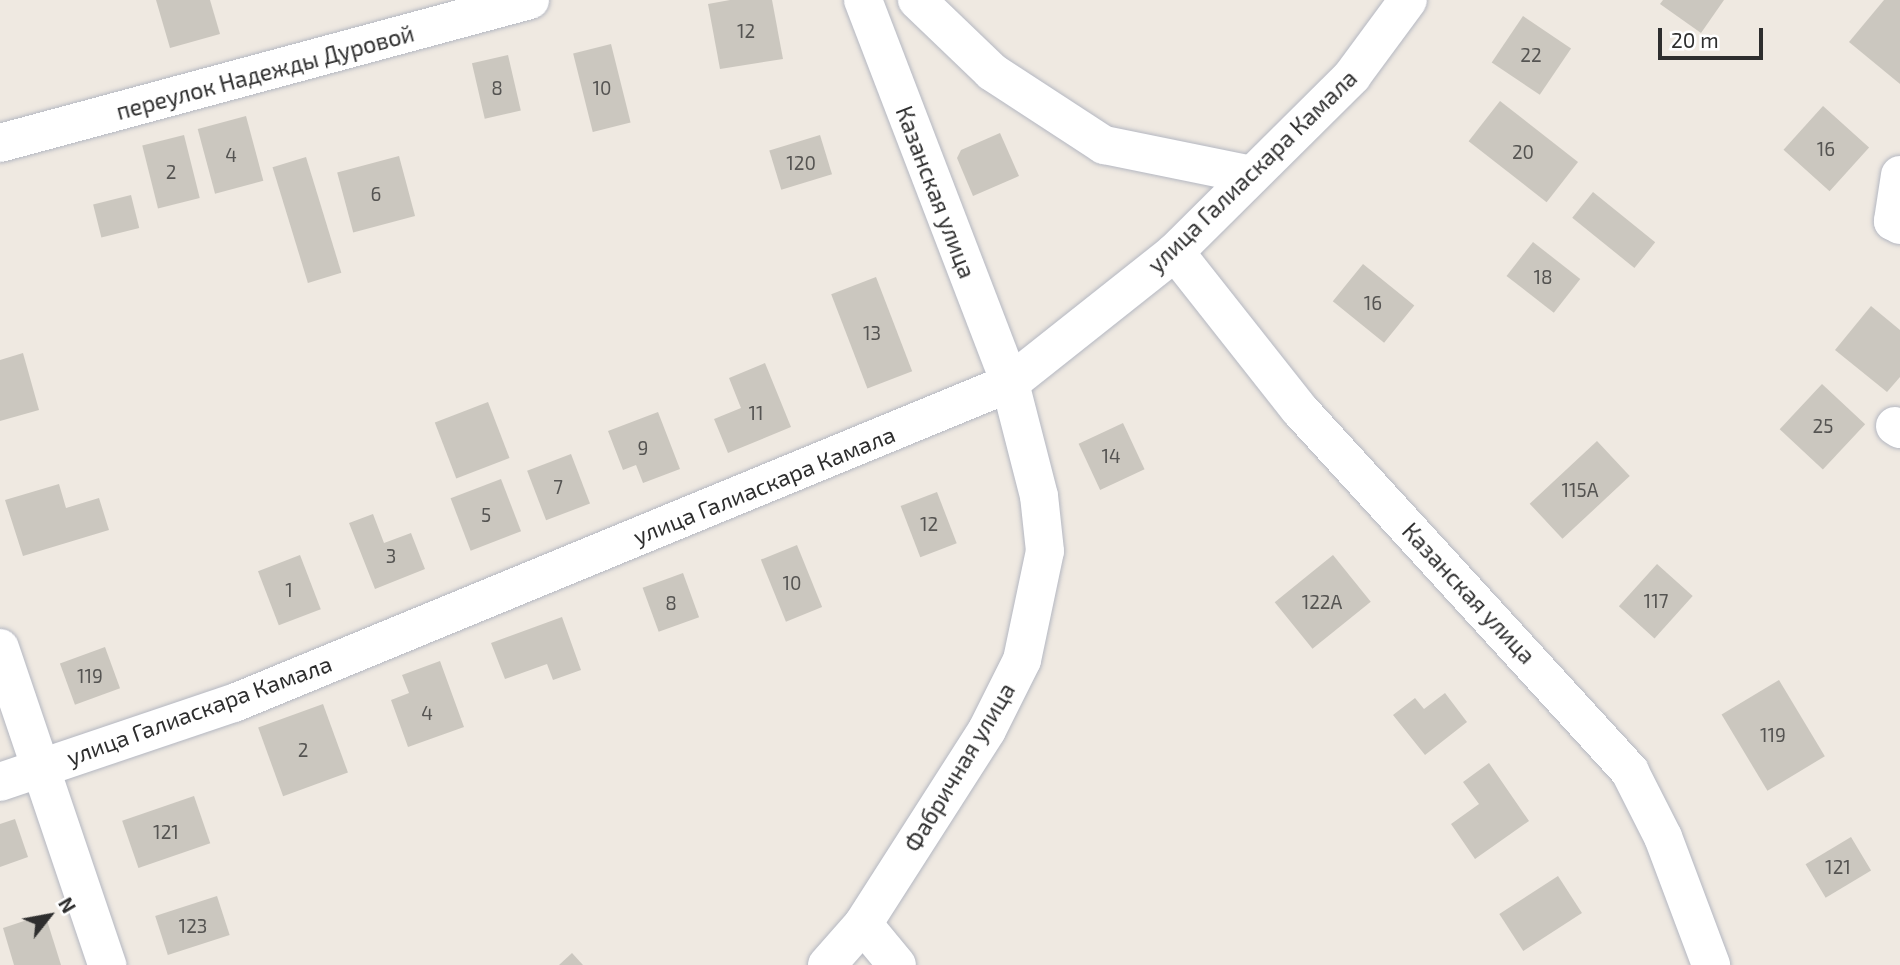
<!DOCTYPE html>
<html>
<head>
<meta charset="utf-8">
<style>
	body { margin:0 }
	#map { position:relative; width:1900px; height:965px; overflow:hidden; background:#efe9e1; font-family:"Exo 2",sans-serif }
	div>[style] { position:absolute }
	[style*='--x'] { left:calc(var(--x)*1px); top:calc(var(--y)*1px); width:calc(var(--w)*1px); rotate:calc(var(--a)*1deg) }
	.building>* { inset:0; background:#cbc7bf; transform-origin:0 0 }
	.roads { filter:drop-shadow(0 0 2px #b4b7c1) drop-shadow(0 0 2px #b4b7c1) }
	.minor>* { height:38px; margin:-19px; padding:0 19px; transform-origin:19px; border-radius:19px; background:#fff }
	span { translate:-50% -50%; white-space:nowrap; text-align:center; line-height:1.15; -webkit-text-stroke:6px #fff; paint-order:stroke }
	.number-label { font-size:19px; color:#555452 }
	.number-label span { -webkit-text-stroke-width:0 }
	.street-label { font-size:23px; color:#2e2e2e }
	.north { position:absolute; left:14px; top:881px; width:70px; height:70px; -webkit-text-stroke:5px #fff; paint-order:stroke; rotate:59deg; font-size:19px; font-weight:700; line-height:28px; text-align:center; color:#2e2e2e }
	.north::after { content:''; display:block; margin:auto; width:24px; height:32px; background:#2e2e2e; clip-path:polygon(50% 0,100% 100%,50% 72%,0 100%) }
	.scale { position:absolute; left:1658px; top:28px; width:105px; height:32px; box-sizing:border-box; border:4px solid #2e2e2e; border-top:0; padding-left:9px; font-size:21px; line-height:24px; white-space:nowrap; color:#2e2e2e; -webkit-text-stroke:5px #fff; paint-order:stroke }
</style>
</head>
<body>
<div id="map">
	<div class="building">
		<div style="clip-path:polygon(156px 0,210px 0,220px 34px,170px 48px)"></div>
		<div style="clip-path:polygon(730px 0,772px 0,783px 59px,720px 69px,708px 4px)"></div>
		<div style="clip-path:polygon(1663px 0,1724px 0,1701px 33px,1660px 4px)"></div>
		<div style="clip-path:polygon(1884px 0,1900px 0,1900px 84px,1849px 42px)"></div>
		<div style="left:1523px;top:16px;width:58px;height:56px;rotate:34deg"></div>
		<div style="left:611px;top:44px;width:81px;height:39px;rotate:76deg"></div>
		<div style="left:508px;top:55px;width:57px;height:37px;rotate:77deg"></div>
		<div style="left:1500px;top:101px;width:99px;height:51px;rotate:38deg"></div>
		<div style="left:1823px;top:106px;width:62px;height:59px;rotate:42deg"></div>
		<div style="left:246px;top:116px;width:67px;height:50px;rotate:75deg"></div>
		<div style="clip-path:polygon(1000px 133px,1019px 176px,973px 196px,957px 158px,961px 150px)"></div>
		<div style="left:184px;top:135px;width:65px;height:43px;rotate:76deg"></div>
		<div style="left:820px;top:135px;width:41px;height:53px;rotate:73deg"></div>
		<div style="left:399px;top:156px;width:62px;height:64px;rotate:75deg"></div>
		<div style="left:306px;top:157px;width:121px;height:35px;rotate:73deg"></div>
		<div style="left:1593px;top:192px;width:80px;height:33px;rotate:39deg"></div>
		<div style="left:131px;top:195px;width:34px;height:39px;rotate:76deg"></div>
		<div style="left:1533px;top:242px;width:60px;height:43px;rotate:38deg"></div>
		<div style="left:1363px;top:264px;width:66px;height:48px;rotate:39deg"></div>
		<div style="left:876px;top:277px;width:101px;height:48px;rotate:69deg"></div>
		<div style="clip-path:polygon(1871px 306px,1900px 330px,1900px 377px,1887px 392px,1835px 350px)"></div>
		<div style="clip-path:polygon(23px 353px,39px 410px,0 421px,0 360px)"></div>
		<div style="clip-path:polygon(765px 363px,791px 427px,728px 453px,714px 419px,741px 408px,729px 378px)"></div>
		<div style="left:1822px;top:384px;width:59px;height:62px;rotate:43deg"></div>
		<div style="left:488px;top:402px;width:60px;height:57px;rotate:69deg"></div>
		<div style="clip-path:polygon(658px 412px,680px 469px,643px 483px,636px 465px,623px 470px,608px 431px)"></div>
		<div style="left:1123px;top:423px;width:51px;height:49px;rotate:65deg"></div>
		<div style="left:1597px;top:441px;width:48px;height:92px;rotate:47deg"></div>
		<div style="left:571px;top:454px;width:53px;height:47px;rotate:69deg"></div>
		<div style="left:501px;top:479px;width:56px;height:54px;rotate:69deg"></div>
		<div style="clip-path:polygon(59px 484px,66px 508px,99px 498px,109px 530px,23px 556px,5px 500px)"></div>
		<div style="left:937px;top:492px;width:55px;height:39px;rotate:69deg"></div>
		<div style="clip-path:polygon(373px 514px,384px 543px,411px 533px,425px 569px,375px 589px,349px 523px)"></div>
		<div style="left:797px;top:545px;width:67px;height:39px;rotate:68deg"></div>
		<div style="left:300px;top:555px;width:58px;height:45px;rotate:69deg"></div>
		<div style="left:1333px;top:555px;width:60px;height:75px;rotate:51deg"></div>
		<div style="left:1657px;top:564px;width:48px;height:57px;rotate:42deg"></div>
		<div style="left:683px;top:573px;width:47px;height:43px;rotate:70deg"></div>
		<div style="clip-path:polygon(562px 617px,581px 670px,553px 680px,547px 664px,505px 679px,491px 643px)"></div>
		<div style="left:105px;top:647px;width:44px;height:48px;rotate:70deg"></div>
		<div style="clip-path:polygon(440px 661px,464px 727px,408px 747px,391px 700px,409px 693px,402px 675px)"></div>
		<div style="left:1779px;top:680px;width:89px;height:67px;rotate:59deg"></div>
		<div style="clip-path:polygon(1445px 693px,1467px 722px,1425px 755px,1393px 715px,1415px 698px,1424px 709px)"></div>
		<div style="left:323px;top:704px;width:73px;height:69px;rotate:70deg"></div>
		<div style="clip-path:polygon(1489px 763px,1529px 821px,1475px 859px,1451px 824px,1479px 804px,1463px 782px)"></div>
		<div style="left:194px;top:796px;width:50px;height:76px;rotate:71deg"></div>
		<div style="clip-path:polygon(15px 819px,28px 857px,0 867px,0 824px)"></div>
		<div style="left:1851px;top:837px;width:39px;height:53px;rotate:59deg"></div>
		<div style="left:1558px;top:876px;width:44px;height:70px;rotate:57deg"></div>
		<div style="left:217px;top:896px;width:41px;height:65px;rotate:72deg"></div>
		<div style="clip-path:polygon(45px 914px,61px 965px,14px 965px,3px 928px)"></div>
		<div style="clip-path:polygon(572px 953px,583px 965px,559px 965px)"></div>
	</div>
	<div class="roads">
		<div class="minor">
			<div style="--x:917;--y:0;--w:104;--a:43.8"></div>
			<div style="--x:992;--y:72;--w:134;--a:33.1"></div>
			<div style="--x:1104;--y:145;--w:150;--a:11.5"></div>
			<div style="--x:0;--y:143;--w:549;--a:-15.1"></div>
			<div style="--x:1900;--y:175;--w:47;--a:98.7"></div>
			<div style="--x:1893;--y:221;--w:8;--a:30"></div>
			<div style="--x:1175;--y:252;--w:200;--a:51.7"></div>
			<div style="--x:1299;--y:409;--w:491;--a:47.6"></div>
			<div style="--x:1630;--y:772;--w:73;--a:63.1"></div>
			<div style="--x:1663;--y:837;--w:137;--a:69.4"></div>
			<div style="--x:1895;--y:426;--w:6;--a:31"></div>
			<div style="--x:0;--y:648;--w:335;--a:71.3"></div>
			<div style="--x:0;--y:782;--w:247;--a:-18.7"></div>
			<div style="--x:234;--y:703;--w:839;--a:-22.41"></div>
			<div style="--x:1010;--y:383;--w:211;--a:-38.4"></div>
			<div style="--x:1175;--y:252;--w:250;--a:-44.8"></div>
			<div style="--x:1352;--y:76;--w:94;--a:-53.6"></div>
			<div style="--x:863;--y:924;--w:53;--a:50.3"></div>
			<div style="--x:827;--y:965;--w:55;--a:-48.7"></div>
			<div style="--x:863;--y:924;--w:230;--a:-57.4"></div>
			<div style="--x:987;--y:730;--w:78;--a:-63.4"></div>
			<div style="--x:1022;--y:660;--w:111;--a:-78.1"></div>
			<div style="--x:1045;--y:551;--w:55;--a:-96.2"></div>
			<div style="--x:1039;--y:496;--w:117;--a:-104.4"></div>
			<div style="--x:1010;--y:383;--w:410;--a:-111"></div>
		</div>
	</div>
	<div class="number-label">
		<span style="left:746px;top:31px">12</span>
		<span style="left:1531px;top:55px">22</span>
		<span style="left:497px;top:88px">8</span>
		<span style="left:602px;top:88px">10</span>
		<span style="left:1826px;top:149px">16</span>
		<span style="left:1523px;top:152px">20</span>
		<span style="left:231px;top:155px">4</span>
		<span style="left:801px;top:163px">120</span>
		<span style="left:171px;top:172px">2</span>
		<span style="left:376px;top:194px">6</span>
		<span style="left:1543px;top:277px">18</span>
		<span style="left:1373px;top:303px">16</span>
		<span style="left:872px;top:333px">13</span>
		<span style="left:756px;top:413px">11</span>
		<span style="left:1823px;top:426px">25</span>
		<span style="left:643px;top:448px">9</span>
		<span style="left:1111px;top:456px">14</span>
		<span style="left:558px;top:487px">7</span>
		<span style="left:1580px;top:490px">115А</span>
		<span style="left:486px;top:515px">5</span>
		<span style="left:929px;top:524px">12</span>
		<span style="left:391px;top:556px">3</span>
		<span style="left:792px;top:583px">10</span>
		<span style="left:289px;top:590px">1</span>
		<span style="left:1656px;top:601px">117</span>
		<span style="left:1322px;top:602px">122А</span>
		<span style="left:671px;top:603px">8</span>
		<span style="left:90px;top:676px">119</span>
		<span style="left:427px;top:713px">4</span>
		<span style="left:1773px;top:735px">119</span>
		<span style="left:303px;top:750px">2</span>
		<span style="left:166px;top:832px">121</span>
		<span style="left:1838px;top:867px">121</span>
		<span style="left:193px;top:926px">123</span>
	</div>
	<div class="street-label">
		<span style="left:265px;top:72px;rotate:-15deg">переулок Надежды Дуровой</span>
		<span style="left:1252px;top:171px;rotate:-44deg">улица Галиаскара Камала</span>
		<span style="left:936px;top:192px;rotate:69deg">Казанская улица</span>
		<span style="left:764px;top:485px;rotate:-22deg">улица Галиаскара Камала</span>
		<span style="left:1469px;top:593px;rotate:47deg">Казанская улица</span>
		<span style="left:199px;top:710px;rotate:-20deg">улица Галиаскара Камала</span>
		<span style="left:959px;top:767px;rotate:-59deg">Фабричная улица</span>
	</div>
	<div class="north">N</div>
	<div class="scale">20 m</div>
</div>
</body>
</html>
